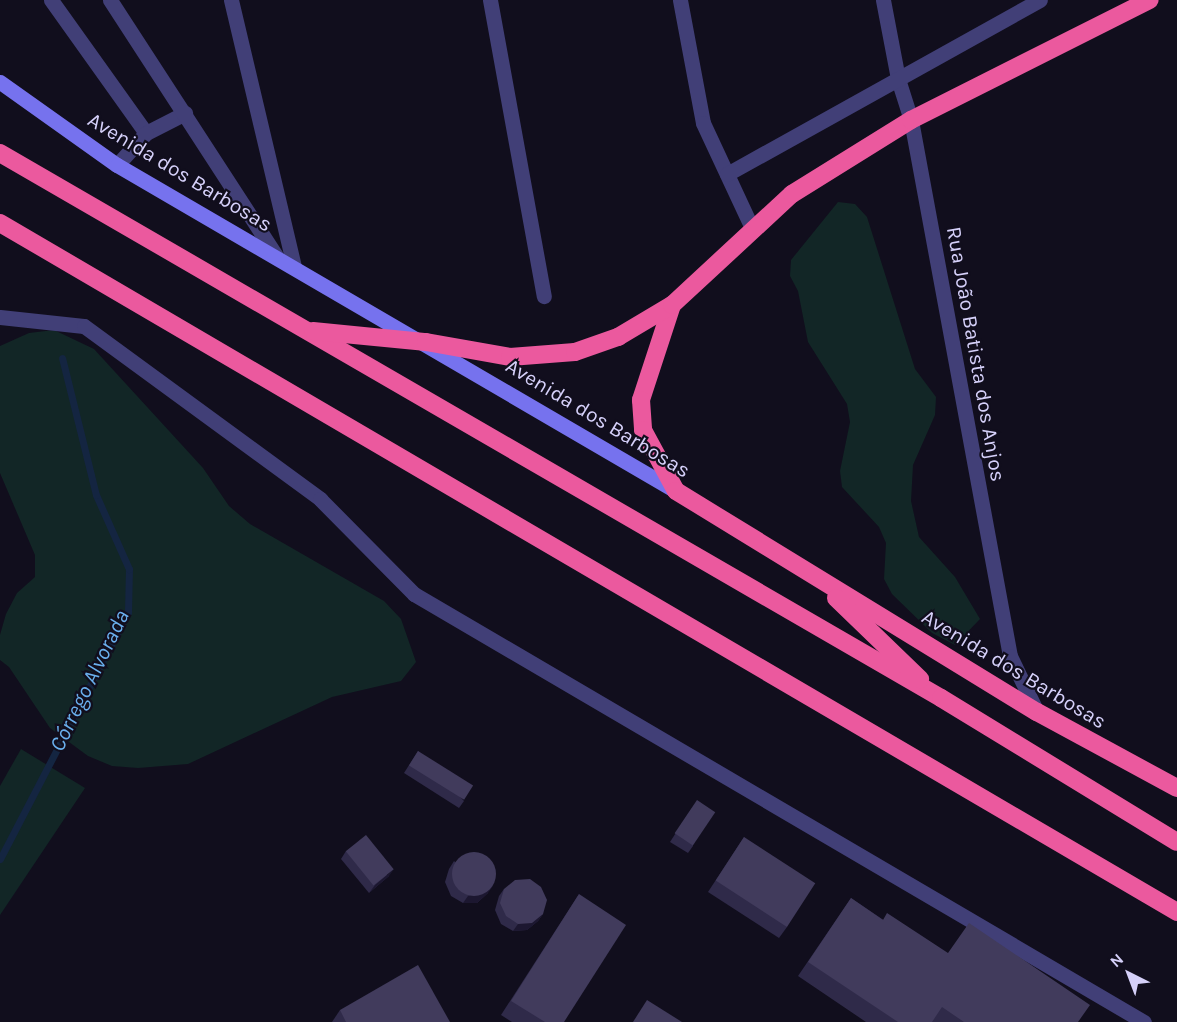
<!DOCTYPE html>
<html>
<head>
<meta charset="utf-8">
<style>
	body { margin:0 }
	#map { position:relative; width:1177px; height:1022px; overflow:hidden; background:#110e1d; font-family:Karla,sans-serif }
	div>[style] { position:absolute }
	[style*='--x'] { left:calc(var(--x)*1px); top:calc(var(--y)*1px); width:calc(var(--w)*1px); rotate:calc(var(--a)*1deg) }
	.green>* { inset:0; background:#122626 }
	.stream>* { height:7px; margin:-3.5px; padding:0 3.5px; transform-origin:3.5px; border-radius:3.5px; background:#142541 }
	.street>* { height:15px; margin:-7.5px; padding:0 7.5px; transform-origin:7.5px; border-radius:7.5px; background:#413f77 }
	.secondary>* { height:15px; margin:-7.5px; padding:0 7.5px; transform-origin:7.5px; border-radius:7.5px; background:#7672ee }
	.highway>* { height:18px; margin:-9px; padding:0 9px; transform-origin:9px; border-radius:9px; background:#eb599e }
	.wall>* { inset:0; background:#2f2a49 }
	.shaded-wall>* { inset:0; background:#1c1730 }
	.building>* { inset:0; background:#413b5c; transform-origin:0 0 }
	.round { border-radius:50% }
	span { translate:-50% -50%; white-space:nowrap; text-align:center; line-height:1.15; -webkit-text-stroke:4.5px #110e1d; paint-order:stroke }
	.street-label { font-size:21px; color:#d5d0f9 }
	.water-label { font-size:22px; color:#6aafed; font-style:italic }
	.north { position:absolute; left:1099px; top:944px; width:60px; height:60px; -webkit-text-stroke:4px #110e1d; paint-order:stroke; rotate:318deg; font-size:16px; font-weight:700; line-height:24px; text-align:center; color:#d5d0f9 }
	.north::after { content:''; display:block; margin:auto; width:21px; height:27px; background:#d5d0f9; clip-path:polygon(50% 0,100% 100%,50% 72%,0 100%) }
</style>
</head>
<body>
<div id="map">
	<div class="green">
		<div style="clip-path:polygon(838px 202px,855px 204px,867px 217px,915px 369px,936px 397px,935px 415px,913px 465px,911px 501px,919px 537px,955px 577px,980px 619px,955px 645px,932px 633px,892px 594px,884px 579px,886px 543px,879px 527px,842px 487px,840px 471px,850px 422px,847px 404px,808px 342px,798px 291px,790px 276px,791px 260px)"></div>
		<div style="clip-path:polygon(54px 330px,94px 349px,203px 468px,229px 506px,250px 524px,384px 601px,401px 619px,416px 662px,401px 681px,332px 697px,188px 764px,138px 768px,112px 766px,88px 756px,50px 728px,9px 667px,0 660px,0 635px,6px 614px,17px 593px,35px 577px,35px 555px,0 473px,0 346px,29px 333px)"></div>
		<div style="clip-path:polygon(21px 749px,85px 788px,0 915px,0 786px)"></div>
	</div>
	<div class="stream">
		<div style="--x:0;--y:859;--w:278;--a:-62.6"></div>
		<div style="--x:128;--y:612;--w:43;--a:-88.7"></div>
		<div style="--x:129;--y:569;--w:81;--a:-114"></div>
		<div style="--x:96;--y:495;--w:141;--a:-103.9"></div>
	</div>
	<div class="street">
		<div style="--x:51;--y:0;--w:163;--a:54.5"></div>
		<div style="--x:146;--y:133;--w:44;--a:-27.1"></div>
		<div style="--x:110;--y:0;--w:305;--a:57"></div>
		<div style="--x:231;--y:0;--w:273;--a:76.7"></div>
		<div style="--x:490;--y:0;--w:301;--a:79.7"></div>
		<div style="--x:680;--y:0;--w:125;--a:79.4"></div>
		<div style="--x:703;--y:123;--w:116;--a:65"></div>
		<div style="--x:883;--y:0;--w:80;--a:79.2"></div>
		<div style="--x:898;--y:79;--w:43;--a:72.4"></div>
		<div style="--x:911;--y:120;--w:545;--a:79.54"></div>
		<div style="--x:1010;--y:656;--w:62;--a:64.3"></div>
		<div style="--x:117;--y:165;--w:43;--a:-47.8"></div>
		<div style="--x:727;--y:174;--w:358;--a:-29.1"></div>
		<div style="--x:0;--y:317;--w:84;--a:6.1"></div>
		<div style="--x:84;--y:326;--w:293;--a:36.2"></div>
		<div style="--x:320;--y:499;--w:134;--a:45.3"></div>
		<div style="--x:414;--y:594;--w:846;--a:30.38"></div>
	</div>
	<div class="secondary">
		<div style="--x:0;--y:82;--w:143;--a:35.4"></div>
		<div style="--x:117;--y:165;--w:647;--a:30.25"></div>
	</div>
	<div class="highway">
		<div style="--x:0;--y:153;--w:1087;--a:30.08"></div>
		<div style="--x:941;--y:698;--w:276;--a:31.4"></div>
		<div style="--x:0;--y:223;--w:1364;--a:30.34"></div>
		<div style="--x:672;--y:305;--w:100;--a:108.1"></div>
		<div style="--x:641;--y:400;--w:30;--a:86"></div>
		<div style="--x:643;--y:430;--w:69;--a:61.6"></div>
		<div style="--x:676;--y:491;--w:423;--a:31.5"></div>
		<div style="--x:1037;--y:712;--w:159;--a:28.5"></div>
		<div style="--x:313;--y:331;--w:114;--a:5.6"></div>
		<div style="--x:426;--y:342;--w:85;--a:10.1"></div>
		<div style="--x:510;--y:357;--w:65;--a:-4.4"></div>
		<div style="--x:575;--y:352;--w:46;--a:-19.2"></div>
		<div style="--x:618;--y:337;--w:63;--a:-30.7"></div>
		<div style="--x:672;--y:305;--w:163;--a:-42.8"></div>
		<div style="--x:792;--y:194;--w:140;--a:-31.9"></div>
		<div style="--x:911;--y:120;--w:267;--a:-26.7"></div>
		<div style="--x:836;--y:598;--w:117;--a:44"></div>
	</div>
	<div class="wall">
		<div style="clip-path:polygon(418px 751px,464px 801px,459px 808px,404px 773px)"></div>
		<div style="clip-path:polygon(692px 808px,693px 846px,688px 853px,670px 842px)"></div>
		<div style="clip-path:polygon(744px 837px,787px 927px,779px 938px,708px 892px)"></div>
		<div style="clip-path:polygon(346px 851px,389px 876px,369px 893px,341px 859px)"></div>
		<div style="clip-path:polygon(454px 861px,488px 893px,477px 903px,463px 903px,451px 896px,445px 882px,449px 869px)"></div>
		<div style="clip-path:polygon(504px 889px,543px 914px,538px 921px,527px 930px,513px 931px,501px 924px,495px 910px,499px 896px)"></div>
		<div style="clip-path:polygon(579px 894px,564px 1022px,512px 1022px,501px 1015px)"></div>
		<div style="clip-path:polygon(851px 898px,882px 919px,1078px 1022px,866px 1022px,798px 976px)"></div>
		<div style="clip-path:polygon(340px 1010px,450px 1022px,332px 1022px)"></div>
	</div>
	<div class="shaded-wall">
		<div style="clip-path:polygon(394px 869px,389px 876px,369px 893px,375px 885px)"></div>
		<div style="clip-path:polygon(493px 886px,488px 893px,477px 903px,463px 903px,468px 896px)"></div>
		<div style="clip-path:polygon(543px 914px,538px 921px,527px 930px,513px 931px,518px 924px)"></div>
	</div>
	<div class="building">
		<div style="left:418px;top:751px;width:65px;height:17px;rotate:32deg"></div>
		<div style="left:697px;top:800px;width:22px;height:40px;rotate:34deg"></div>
		<div style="left:366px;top:835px;width:44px;height:26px;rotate:51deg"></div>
		<div style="left:744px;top:837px;width:85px;height:52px;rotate:33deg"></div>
		<div class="round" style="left:452px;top:852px;width:44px;height:44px"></div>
		<div style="clip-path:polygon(530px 879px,541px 887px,547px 900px,543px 914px,532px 923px,518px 924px,506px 916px,500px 903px,504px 889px,515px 880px)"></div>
		<div style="clip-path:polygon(579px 894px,626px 925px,564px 1022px,545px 1022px,511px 1001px)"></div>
		<div style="clip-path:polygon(851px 898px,883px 920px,887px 913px,948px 953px,969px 923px,1090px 1005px,1078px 1022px,964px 1022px,942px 1007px,932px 1022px,898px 1022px,808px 962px)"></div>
		<div style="clip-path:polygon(418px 965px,450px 1022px,346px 1022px,340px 1010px)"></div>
		<div style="clip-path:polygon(647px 1000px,682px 1022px,633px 1022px)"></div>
	</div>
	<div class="street-label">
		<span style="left:180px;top:172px;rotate:31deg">Avenida dos Barbosas</span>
		<span style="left:976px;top:354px;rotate:80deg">Rua João Batista dos Anjos</span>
		<span style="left:598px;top:418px;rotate:31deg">Avenida dos Barbosas</span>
		<span style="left:1014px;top:669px;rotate:31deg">Avenida dos Barbosas</span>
	</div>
	<div class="water-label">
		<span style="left:90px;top:681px;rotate:-64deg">Córrego Alvorada</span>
	</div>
	<div class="north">N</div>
</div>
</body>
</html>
